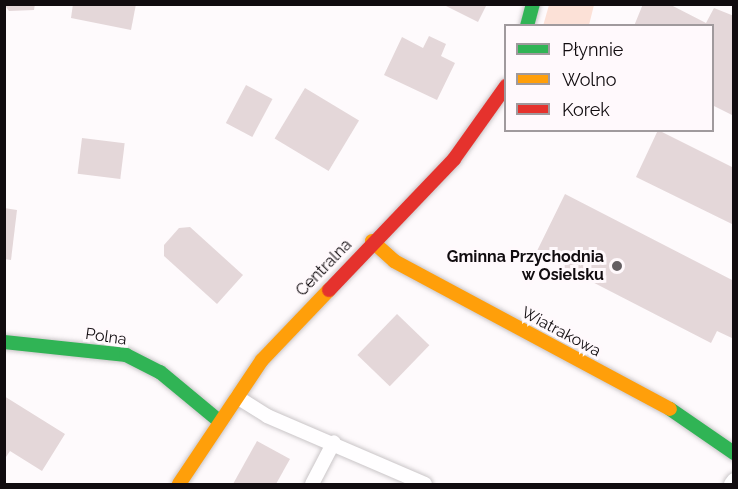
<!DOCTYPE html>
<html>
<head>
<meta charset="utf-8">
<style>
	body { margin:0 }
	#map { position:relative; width:738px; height:489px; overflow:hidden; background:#fefafc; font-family:Raleway,sans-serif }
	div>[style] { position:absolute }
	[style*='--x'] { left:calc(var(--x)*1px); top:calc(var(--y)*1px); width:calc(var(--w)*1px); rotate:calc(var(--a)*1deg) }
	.green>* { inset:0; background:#fce1d7 }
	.building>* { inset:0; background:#e4d7d9; transform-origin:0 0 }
	.roads { filter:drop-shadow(0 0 2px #c9c5c7) drop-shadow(0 0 2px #c9c5c7) }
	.lane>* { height:14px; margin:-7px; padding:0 7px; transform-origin:7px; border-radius:7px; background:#fffeff }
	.fast>* { height:14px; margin:-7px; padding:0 7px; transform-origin:7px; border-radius:7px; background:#30b455 }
	.slow>* { height:14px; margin:-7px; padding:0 7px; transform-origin:7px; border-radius:7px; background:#ff9f0a }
	.jam>* { height:14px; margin:-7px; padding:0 7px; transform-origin:7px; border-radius:7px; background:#e5322d }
	.dots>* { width:16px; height:16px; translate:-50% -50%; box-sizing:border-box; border:3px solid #fff9fc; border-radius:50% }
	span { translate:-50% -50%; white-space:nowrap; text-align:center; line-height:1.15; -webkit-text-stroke:6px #fff9fc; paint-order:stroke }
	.poi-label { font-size:16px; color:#110c0f; font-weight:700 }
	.right { translate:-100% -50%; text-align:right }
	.street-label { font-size:16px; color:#110c0f }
	.frame { position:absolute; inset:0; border:6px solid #110c0f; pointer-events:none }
	.legend { position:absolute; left:504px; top:24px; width:210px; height:108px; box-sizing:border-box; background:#fff9fc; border:2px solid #a09a9d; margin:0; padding:8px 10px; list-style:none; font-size:18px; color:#110c0f }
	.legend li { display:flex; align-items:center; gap:12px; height:30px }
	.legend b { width:30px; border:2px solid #a09a9d }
</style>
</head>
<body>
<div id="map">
	<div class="green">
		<div style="clip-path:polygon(549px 5px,594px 5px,589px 25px,543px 26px)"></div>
	</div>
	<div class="building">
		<div style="clip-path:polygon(4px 4px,35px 4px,34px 10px,9px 11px)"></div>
		<div style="clip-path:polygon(73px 4px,136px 4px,131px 30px,71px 18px)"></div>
		<div style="clip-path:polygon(442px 4px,487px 4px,478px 22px)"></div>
		<div style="clip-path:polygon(643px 4px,669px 4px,706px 23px,714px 8px,734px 16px,734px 116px,712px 105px,712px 26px,634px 26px)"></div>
		<div style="clip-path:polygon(429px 36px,446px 44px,441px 56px,455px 63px,437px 100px,384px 75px,402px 37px,423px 48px)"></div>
		<div style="left:246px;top:85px;width:30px;height:43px;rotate:28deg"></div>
		<div style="left:305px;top:88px;width:63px;height:59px;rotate:31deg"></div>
		<div style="clip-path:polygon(658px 130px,734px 168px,734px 225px,636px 177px)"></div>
		<div style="left:82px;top:138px;width:43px;height:36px;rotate:7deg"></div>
		<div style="clip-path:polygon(565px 194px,734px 281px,734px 339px,717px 331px,711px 343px,536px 253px)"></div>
		<div style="clip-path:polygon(4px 208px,17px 210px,11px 260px,4px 259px)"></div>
		<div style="clip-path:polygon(190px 227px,243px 275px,217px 304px,164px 256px,164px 245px,179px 228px)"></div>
		<div style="left:397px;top:314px;width:45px;height:57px;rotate:44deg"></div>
		<div style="clip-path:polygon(4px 396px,65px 434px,42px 471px,10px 451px,4px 460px)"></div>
		<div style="clip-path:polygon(257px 441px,290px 459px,276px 484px,233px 484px)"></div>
	</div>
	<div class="roads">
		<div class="lane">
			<div style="--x:237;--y:397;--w:36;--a:32"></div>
			<div style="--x:267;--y:416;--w:172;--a:23.3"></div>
			<div style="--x:312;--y:484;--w:47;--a:-62.4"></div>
			<div style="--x:731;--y:484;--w:5;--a:-53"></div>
		</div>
		<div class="fast">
			<div style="--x:527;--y:26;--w:23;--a:-75"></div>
			<div style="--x:4;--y:342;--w:123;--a:6.1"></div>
			<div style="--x:126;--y:355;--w:38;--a:27"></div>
			<div style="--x:160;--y:372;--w:75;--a:39.6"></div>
			<div style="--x:670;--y:409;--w:78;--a:34.5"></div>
		</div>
		<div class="slow">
			<div style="--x:372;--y:241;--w:30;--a:42"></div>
			<div style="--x:394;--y:261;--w:313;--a:28.2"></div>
			<div style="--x:179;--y:484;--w:149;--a:-56.2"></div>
			<div style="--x:262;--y:360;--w:97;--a:-46.3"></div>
		</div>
		<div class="jam">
			<div style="--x:329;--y:290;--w:181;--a:-46.3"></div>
			<div style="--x:454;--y:159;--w:90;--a:-54.5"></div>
		</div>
	</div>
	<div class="dots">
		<div style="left:617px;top:266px;background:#645f62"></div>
	</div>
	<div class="poi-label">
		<span class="right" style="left:604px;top:266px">Gminna Przychodnia<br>w Osielsku</span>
	</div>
	<div class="street-label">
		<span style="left:324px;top:268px;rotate:-46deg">Centralna</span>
		<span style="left:561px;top:332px;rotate:28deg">Wiatrakowa</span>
		<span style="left:106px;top:337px;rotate:8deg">Polna</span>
	</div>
	<div class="frame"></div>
	<ul class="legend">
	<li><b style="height:8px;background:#30b455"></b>Płynnie</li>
	<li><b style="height:8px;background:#ff9f0a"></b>Wolno</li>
	<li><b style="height:8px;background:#e5322d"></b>Korek</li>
	</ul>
</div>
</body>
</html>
